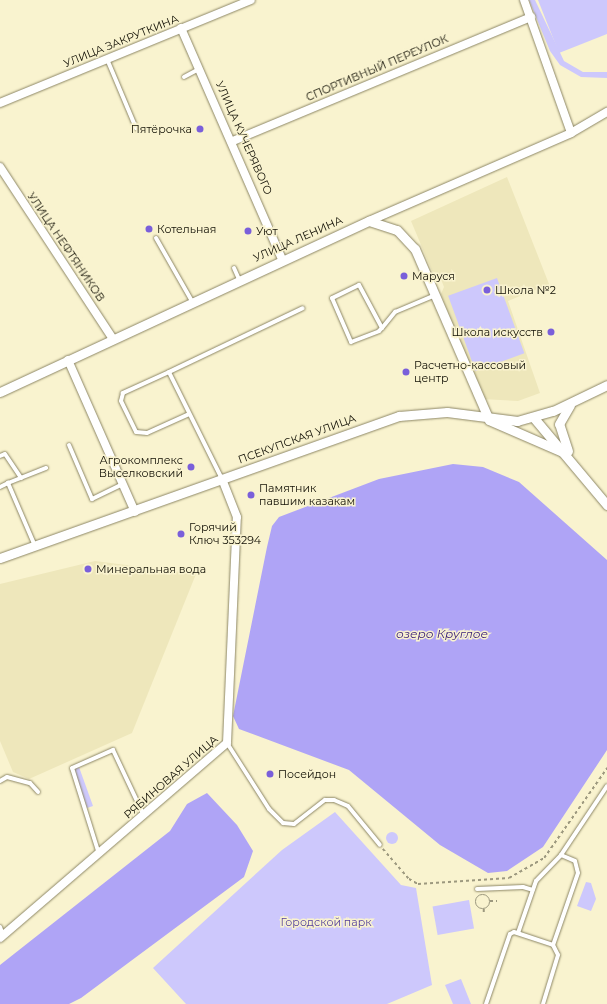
<!DOCTYPE html>
<html>
<head>
<meta charset="utf-8">
<style>
	body { margin:0 }
	#map { position:relative; width:607px; height:1004px; overflow:hidden; background:#f9f3cf; font-family:Montserrat,sans-serif }
	div>[style] { position:absolute }
	[style*='--x'] { left:calc(var(--x)*1px); top:calc(var(--y)*1px); width:calc(var(--w)*1px); rotate:calc(var(--a)*1deg) }
	.built>* { inset:0; background:#eee7bb }
	.green>* { inset:0; background:#cdc8fc; transform-origin:0 0 }
	.round { border-radius:50% }
	.water>* { inset:0; background:#afa4f6 }
	.path>* { height:1.5px; margin-top:-0.75px; transform-origin:0; background:repeating-linear-gradient(90deg,#9c987e 0 3px,transparent 0 6px) }
	.path>.ring { margin:-0.75px; padding:0; box-sizing:content-box; background:none; border:1.5px solid #9c987e; border-radius:50% }
	.roads { filter:drop-shadow(0 0 1px #8d8766) drop-shadow(0 0 1px #8d8766) }
	.service>* { height:4px; margin:-2px; padding:0 2px; transform-origin:2px; border-radius:2px; background:#fff }
	.minor>* { height:8px; margin:-4px; padding:0 4px; transform-origin:4px; border-radius:4px; background:#fff }
	.tertiary>* { height:9px; margin:-4.5px; padding:0 4.5px; transform-origin:4.5px; border-radius:4.5px; background:#fff }
	.dots>* { width:11px; height:11px; translate:-50% -50%; box-sizing:border-box; border:2px solid #f9f3cf; border-radius:50% }
	span { translate:-50% -50%; white-space:nowrap; text-align:center; line-height:1.15; -webkit-text-stroke:3px #f9f3cf; paint-order:stroke }
	.street-label { font-size:11px; color:#110f04 }
	.poi-label { font-size:11px; color:#110f04 }
	.right { translate:-100% -50%; text-align:right }
	.left { translate:0 -50%; text-align:left }
	.park-label { font-size:11px; color:#533e9c }
	.water-label { font-size:12px; color:#371b78; font-style:italic }
</style>
</head>
<body>
<div id="map">
	<div class="built">
		<div style="clip-path:polygon(507px 177px,549px 284px,508px 301px,540px 393px,518px 401px,481px 399px,441px 294px,444px 287px,439px 274px,432px 271px,411px 221px)"></div>
		<div style="clip-path:polygon(95px 561px,196px 574px,132px 733px,29px 779px,13px 772px,0 741px,0 584px)"></div>
	</div>
	<div class="green">
		<div style="clip-path:polygon(529px 0,535px 0,564px 61px,583px 72px,607px 72px,607px 78px,581px 77px,560px 65px,550px 51px)"></div>
		<div style="clip-path:polygon(538px 0,607px 0,607px 34px,559px 53px)"></div>
		<div style="left:497px;top:278px;width:80px;height:52px;rotate:70deg"></div>
		<div style="clip-path:polygon(79px 767px,93px 806px,87px 808px,74px 769px)"></div>
		<div style="clip-path:polygon(335px 812px,401px 885px,416px 888px,432px 985px,387px 1004px,186px 1004px,153px 968px,282px 850px)"></div>
		<div class="round" style="left:386px;top:832px;width:12px;height:12px"></div>
		<div style="clip-path:polygon(586px 882px,591px 883px,596px 899px,591px 911px,577px 906px)"></div>
		<div style="left:469px;top:900px;width:29px;height:37px;rotate:80deg"></div>
		<div style="clip-path:polygon(461px 979px,471px 1004px,453px 1004px,445px 985px)"></div>
	</div>
	<div class="water">
		<div style="clip-path:polygon(453px 464px,483px 467px,519px 482px,607px 560px,607px 750px,543px 847px,507px 871px,488px 873px,440px 845px,349px 770px,239px 729px,233px 716px,267px 547px,272px 526px,279px 517px,379px 479px)"></div>
		<div style="clip-path:polygon(207px 793px,237px 825px,253px 851px,244px 877px,81px 998px,69px 1004px,0 1004px,0 965px,170px 831px,187px 804px)"></div>
	</div>
	<div class="path">
		<div style="--x:383;--y:849;--w:40;--a:49"></div>
		<div style="--x:409;--y:879;--w:10;--a:29"></div>
		<div style="--x:418;--y:884;--w:91;--a:-3.8"></div>
		<div style="--x:509;--y:878;--w:40;--a:-29.7"></div>
		<div style="--x:544;--y:858;--w:110;--a:-55"></div>
		<div class="ring" style="left:476px;top:895px;width:12.5px;height:12.5px"></div>
		<div style="--x:490;--y:901;--w:7;--a:0"></div>
		<div style="--x:484;--y:909;--w:5;--a:90"></div>
	</div>
	<div class="roads">
		<div class="service">
			<div style="--x:107;--y:59;--w:75;--a:67.2"></div>
			<div style="--x:184;--y:77;--w:17;--a:-28"></div>
			<div style="--x:156;--y:238;--w:73;--a:60.3"></div>
			<div style="--x:234;--y:268;--w:12;--a:66"></div>
			<div style="--x:382;--y:328;--w:49;--a:-118.1"></div>
			<div style="--x:359;--y:285;--w:30;--a:154"></div>
			<div style="--x:332;--y:298;--w:48;--a:66.6"></div>
			<div style="--x:351;--y:342;--w:30;--a:-21"></div>
			<div style="--x:379;--y:331;--w:4;--a:-45"></div>
			<div style="--x:382;--y:328;--w:21;--a:-51"></div>
			<div style="--x:395;--y:312;--w:41;--a:-22.8"></div>
			<div style="--x:169;--y:372;--w:51;--a:155.5"></div>
			<div style="--x:123;--y:393;--w:8;--a:104"></div>
			<div style="--x:121;--y:401;--w:34;--a:64"></div>
			<div style="--x:136;--y:432;--w:11;--a:5"></div>
			<div style="--x:147;--y:433;--w:46;--a:-24.3"></div>
			<div style="--x:69;--y:445;--w:59;--a:66.9"></div>
			<div style="--x:92;--y:499;--w:34;--a:-26"></div>
			<div style="--x:0;--y:456;--w:5;--a:-22"></div>
			<div style="--x:5;--y:454;--w:29;--a:56"></div>
			<div style="--x:222;--y:479;--w:119;--a:-116.4"></div>
			<div style="--x:169;--y:372;--w:148;--a:-25.5"></div>
			<div style="--x:0;--y:487;--w:9;--a:-27"></div>
			<div style="--x:35;--y:546;--w:69;--a:-113.2"></div>
			<div style="--x:8;--y:483;--w:41;--a:-21.5"></div>
			<div style="--x:227;--y:743;--w:78;--a:57.5"></div>
			<div style="--x:269;--y:809;--w:20;--a:45"></div>
			<div style="--x:283;--y:823;--w:11;--a:5"></div>
			<div style="--x:294;--y:824;--w:39;--a:-38"></div>
			<div style="--x:325;--y:800;--w:9;--a:0"></div>
			<div style="--x:334;--y:800;--w:15;--a:23"></div>
			<div style="--x:348;--y:806;--w:50;--a:50.6"></div>
			<div style="--x:0;--y:781;--w:8;--a:-30"></div>
			<div style="--x:7;--y:777;--w:24;--a:15"></div>
			<div style="--x:30;--y:783;--w:12;--a:48"></div>
			<div style="--x:99;--y:854;--w:90;--a:-107.4"></div>
			<div style="--x:72;--y:768;--w:45;--a:-23.7"></div>
			<div style="--x:113;--y:750;--w:73;--a:64.8"></div>
			<div style="--x:561;--y:855;--w:83;--a:-56.3"></div>
			<div style="--x:477;--y:889;--w:46;--a:-2.5"></div>
			<div style="--x:523;--y:887;--w:10;--a:17"></div>
			<div style="--x:0;--y:927;--w:9;--a:69"></div>
			<div style="--x:518;--y:933;--w:55;--a:-70.9"></div>
			<div style="--x:536;--y:881;--w:36;--a:-46"></div>
			<div style="--x:561;--y:855;--w:15;--a:23"></div>
			<div style="--x:575;--y:861;--w:12;--a:76"></div>
			<div style="--x:578;--y:873;--w:76;--a:109.1"></div>
			<div style="--x:486;--y:1004;--w:74;--a:-71.1"></div>
			<div style="--x:510;--y:934;--w:4;--a:-27"></div>
			<div style="--x:514;--y:932;--w:41;--a:18.4"></div>
			<div style="--x:553;--y:945;--w:11;--a:63"></div>
			<div style="--x:558;--y:955;--w:51;--a:107"></div>
		</div>
		<div class="minor">
			<div style="--x:524;--y:0;--w:141;--a:70.5"></div>
			<div style="--x:181;--y:28;--w:252;--a:66.4"></div>
			<div style="--x:0;--y:103;--w:271;--a:-22.3"></div>
			<div style="--x:233;--y:141;--w:323;--a:-22.6"></div>
			<div style="--x:0;--y:167;--w:206;--a:56.7"></div>
			<div style="--x:369;--y:221;--w:220;--a:-23.5"></div>
			<div style="--x:571;--y:133;--w:42;--a:-30.3"></div>
			<div style="--x:68;--y:360;--w:166;--a:66.2"></div>
			<div style="--x:0;--y:938;--w:299;--a:-40.7"></div>
			<div style="--x:227;--y:743;--w:226;--a:-87.5"></div>
			<div style="--x:237;--y:517;--w:41;--a:-111.5"></div>
		</div>
		<div class="tertiary">
			<div style="--x:0;--y:392;--w:407;--a:-24.9"></div>
			<div style="--x:369;--y:221;--w:29;--a:18"></div>
			<div style="--x:397;--y:230;--w:26;--a:47"></div>
			<div style="--x:415;--y:249;--w:186;--a:66.6"></div>
			<div style="--x:489;--y:420;--w:83;--a:23.5"></div>
			<div style="--x:534;--y:418;--w:114;--a:50"></div>
			<div style="--x:568;--y:451;--w:28;--a:-108"></div>
			<div style="--x:559;--y:424;--w:22;--a:-60"></div>
			<div style="--x:0;--y:558;--w:424;--a:-19.6"></div>
			<div style="--x:399;--y:416;--w:48;--a:-4.8"></div>
			<div style="--x:447;--y:412;--w:71;--a:7.3"></div>
			<div style="--x:517;--y:421;--w:37;--a:-16"></div>
			<div style="--x:553;--y:411;--w:60;--a:-25.7"></div>
		</div>
	</div>
	<div class="dots">
		<div style="left:200px;top:129px;background:#7a5fda"></div>
		<div style="left:149px;top:229px;background:#7a5fda"></div>
		<div style="left:248px;top:231px;background:#7a5fda"></div>
		<div style="left:404px;top:276px;background:#7a5fda"></div>
		<div style="left:487px;top:290px;background:#7a5fda"></div>
		<div style="left:551px;top:332px;background:#7a5fda"></div>
		<div style="left:406px;top:372px;background:#7a5fda"></div>
		<div style="left:191px;top:467px;background:#7a5fda"></div>
		<div style="left:251px;top:495px;background:#7a5fda"></div>
		<div style="left:181px;top:534px;background:#7a5fda"></div>
		<div style="left:88px;top:569px;background:#7a5fda"></div>
		<div style="left:270px;top:774px;background:#7a5fda"></div>
	</div>
	<div class="street-label">
		<span style="left:121px;top:41px;rotate:-22deg">УЛИЦА ЗАКРУТКИНА</span>
		<span style="left:377px;top:68px;rotate:-23deg">СПОРТИВНЫЙ ПЕРЕУЛОК</span>
		<span style="left:244px;top:138px;rotate:66deg">УЛИЦА КУЧЕРЯВОГО</span>
		<span style="left:298px;top:239px;rotate:-24deg">УЛИЦА ЛЕНИНА</span>
		<span style="left:66px;top:247px;rotate:56deg">УЛИЦА НЕФТЯНИКОВ</span>
		<span style="left:297px;top:439px;rotate:-20deg">ПСЕКУПСКАЯ УЛИЦА</span>
		<span style="left:171px;top:777px;rotate:-41deg">РЯБИНОВАЯ УЛИЦА</span>
	</div>
	<div class="poi-label">
		<span class="right" style="left:192px;top:129px">Пятёрочка</span>
		<span class="left" style="left:157px;top:229px">Котельная</span>
		<span class="left" style="left:256px;top:231px">Уют</span>
		<span class="left" style="left:412px;top:276px">Маруся</span>
		<span class="left" style="left:495px;top:290px">Школа №2</span>
		<span class="right" style="left:543px;top:332px">Школа искусств</span>
		<span class="left" style="left:414px;top:372px">Расчетно-кассовый<br>центр</span>
		<span class="right" style="left:183px;top:467px">Агрокомплекс<br>Выселковский</span>
		<span class="left" style="left:259px;top:495px">Памятник<br>павшим казакам</span>
		<span class="left" style="left:189px;top:534px">Горячий<br>Ключ 353294</span>
		<span class="left" style="left:96px;top:569px">Минеральная вода</span>
		<span class="left" style="left:278px;top:774px">Посейдон</span>
	</div>
	<div class="park-label">
		<span style="left:326px;top:922px">Городской парк</span>
	</div>
	<div class="water-label">
		<span style="left:442px;top:634px">озеро Круглое</span>
	</div>
</div>
</body>
</html>
